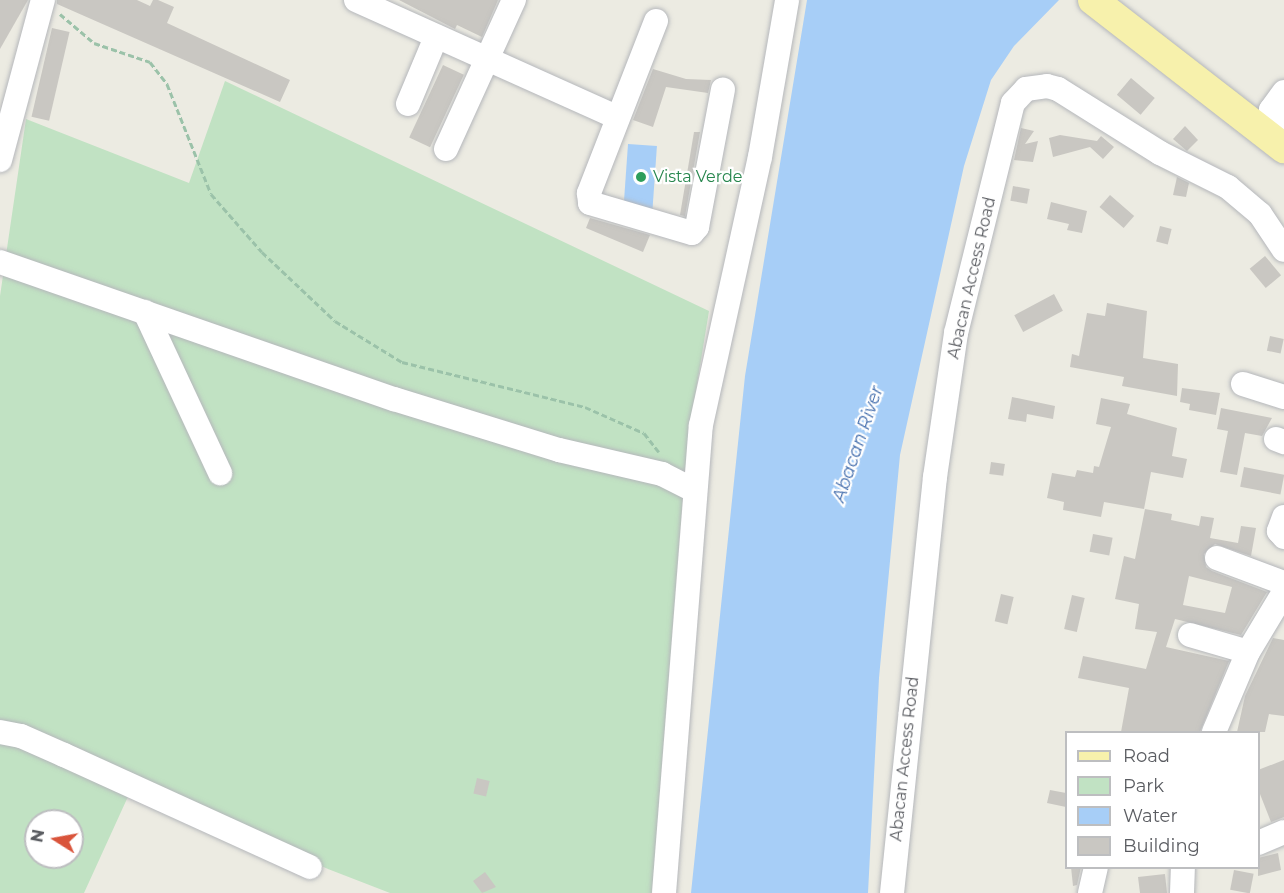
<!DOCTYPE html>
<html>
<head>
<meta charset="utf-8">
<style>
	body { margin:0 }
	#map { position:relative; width:1284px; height:893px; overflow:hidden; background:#ecebe2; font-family:Montserrat,sans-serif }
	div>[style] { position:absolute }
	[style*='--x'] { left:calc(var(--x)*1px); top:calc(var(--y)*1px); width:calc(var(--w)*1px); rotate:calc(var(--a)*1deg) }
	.green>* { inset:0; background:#c1e2c3 }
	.water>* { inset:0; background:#a7cef7; transform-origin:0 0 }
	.building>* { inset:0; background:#c9c7c2; transform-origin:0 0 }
	.path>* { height:3px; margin-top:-1.5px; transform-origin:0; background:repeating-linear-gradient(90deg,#9bc2a9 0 6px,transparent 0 9px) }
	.roads { filter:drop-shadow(0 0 2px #b5b7bb) drop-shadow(0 0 2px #b5b7bb) }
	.minor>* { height:24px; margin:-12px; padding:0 12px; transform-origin:12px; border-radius:12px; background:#fff }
	.major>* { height:30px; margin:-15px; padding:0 15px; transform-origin:15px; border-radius:15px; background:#f7f1ac }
	.dots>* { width:16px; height:16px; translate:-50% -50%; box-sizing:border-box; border:3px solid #fff; border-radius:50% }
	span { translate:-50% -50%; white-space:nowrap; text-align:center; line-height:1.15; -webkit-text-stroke:4.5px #fff; paint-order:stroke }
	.leisure-label { font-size:16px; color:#27864d }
	.left { translate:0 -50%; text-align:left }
	.street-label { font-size:16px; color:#5b5d62 }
	.water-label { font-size:18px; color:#4a73b0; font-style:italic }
	.legend { position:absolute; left:1065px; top:731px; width:195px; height:138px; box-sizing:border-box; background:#fff; border:2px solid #bdbec0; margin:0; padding:8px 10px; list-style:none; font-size:18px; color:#5b5d62 }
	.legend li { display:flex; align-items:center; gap:12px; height:30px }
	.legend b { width:30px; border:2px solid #bdbec0 }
	.north { position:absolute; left:24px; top:809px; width:60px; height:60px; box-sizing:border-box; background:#fff; border:2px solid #bdbec0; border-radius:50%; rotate:281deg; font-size:16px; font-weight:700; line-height:24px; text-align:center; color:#5b5d62 }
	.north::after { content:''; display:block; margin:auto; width:21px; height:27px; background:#d9543b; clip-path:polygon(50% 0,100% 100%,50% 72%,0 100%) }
</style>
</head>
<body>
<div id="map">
	<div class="green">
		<div style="clip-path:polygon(225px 81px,709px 311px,691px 421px,682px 507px,652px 893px,390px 893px,328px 869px,41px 738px,0 726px,0 296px,26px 119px,189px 183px)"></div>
		<div style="clip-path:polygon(evenodd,0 737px,131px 790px,84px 893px,0 893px,0 737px,36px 821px,72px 821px,72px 857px,36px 857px,36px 821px)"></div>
	</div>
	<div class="water">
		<div style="clip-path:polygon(807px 0,1059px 0,1014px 46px,991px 80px,964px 166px,900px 455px,879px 678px,868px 893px,691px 893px,745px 376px)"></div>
		<div style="left:628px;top:144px;width:29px;height:65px;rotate:4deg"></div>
	</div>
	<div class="building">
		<div style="clip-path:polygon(0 0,28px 0,0 49px)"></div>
		<div style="clip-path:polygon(57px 0,137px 0,150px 6px,153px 0,158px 0,174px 7px,167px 23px,290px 80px,280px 102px,57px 4px)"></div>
		<div style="clip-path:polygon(399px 0,498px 0,482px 37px,457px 25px,455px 29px)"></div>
		<div style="left:52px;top:28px;width:18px;height:91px;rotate:13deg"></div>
		<div style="left:443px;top:65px;width:23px;height:80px;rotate:25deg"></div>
		<div style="clip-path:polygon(653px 69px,686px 79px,711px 80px,708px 93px,666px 87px,653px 127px,633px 120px)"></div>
		<div style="left:1131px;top:78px;width:31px;height:22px;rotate:40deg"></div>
		<div style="clip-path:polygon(1185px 126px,1198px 140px,1187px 151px,1173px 139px)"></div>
		<div style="clip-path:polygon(1021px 128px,1034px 131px,1025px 144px,1038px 141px,1033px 162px,1014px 160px)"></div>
		<div style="clip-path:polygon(694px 132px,700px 132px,685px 216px,680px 215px)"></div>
		<div style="clip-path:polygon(1060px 135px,1097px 141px,1101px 136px,1114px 147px,1103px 159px,1090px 147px,1053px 157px,1049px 138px)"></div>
		<div style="clip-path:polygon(1177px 177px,1189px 183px,1186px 197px,1173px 195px)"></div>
		<div style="left:1013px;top:186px;width:17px;height:15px;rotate:10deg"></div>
		<div style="left:1110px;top:195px;width:32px;height:16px;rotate:41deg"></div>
		<div style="clip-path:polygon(1051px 202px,1087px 211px,1082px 233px,1067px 230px,1069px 224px,1047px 219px)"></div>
		<div style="clip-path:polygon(590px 218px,650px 235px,643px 252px,586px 228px)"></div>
		<div style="left:1160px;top:226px;width:12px;height:16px;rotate:14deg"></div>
		<div style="left:1265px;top:256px;width:25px;height:20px;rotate:50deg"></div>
		<div style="left:1054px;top:294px;width:19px;height:45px;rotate:62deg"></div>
		<div style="clip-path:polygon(1107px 303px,1147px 311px,1143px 358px,1178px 364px,1177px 396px,1122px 386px,1124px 377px,1070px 367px,1072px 354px,1079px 356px,1087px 313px,1105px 316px)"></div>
		<div style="left:1270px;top:336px;width:14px;height:15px;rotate:12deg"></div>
		<div style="clip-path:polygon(1182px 388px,1220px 393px,1216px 415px,1189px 410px,1190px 404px,1180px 402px)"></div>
		<div style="clip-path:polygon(1012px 397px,1055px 406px,1053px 419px,1027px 414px,1026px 422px,1008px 419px)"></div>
		<div style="clip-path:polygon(1101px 398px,1130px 404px,1127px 414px,1177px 428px,1172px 456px,1187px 459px,1183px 478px,1151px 472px,1144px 509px,1104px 502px,1101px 517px,1063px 510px,1064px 502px,1047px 498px,1052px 473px,1075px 477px,1077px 470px,1093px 473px,1094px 466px,1099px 467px,1111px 427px,1096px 424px)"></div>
		<div style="clip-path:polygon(1221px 408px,1272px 418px,1262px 436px,1245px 433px,1237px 475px,1220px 472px,1228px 431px,1217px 429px)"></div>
		<div style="left:991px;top:462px;width:14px;height:12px;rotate:8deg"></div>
		<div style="left:1244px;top:467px;width:41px;height:20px;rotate:11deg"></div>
		<div style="clip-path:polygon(evenodd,1145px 509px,1172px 514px,1171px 520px,1199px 526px,1201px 516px,1214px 518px,1210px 538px,1238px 543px,1241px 526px,1256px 528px,1251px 556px,1215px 544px,1204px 554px,1206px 567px,1212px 571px,1267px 592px,1241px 635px,1175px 619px,1166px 647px,1229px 661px,1200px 732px,1121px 732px,1129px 688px,1078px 678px,1083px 656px,1146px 669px,1157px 632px,1135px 629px,1139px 604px,1115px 599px,1124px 556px,1135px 559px,1145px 509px,1189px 576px,1232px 587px,1225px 613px,1183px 605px,1189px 576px)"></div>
		<div style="left:1093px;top:534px;width:20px;height:18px;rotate:11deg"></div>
		<div style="left:1001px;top:594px;width:13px;height:28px;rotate:13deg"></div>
		<div style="left:1072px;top:595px;width:13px;height:35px;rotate:13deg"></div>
		<div style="clip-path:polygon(1273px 638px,1284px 640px,1284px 716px,1269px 714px,1265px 732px,1237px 732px,1245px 696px)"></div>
		<div style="clip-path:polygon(1284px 760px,1284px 817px,1271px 822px,1258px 789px,1258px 770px)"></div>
		<div style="left:477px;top:778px;width:13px;height:16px;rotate:13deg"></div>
		<div style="clip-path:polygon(1050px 790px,1066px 793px,1066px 807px,1047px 803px)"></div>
		<div style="clip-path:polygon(1278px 853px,1281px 870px,1258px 876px,1258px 858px)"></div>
		<div style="clip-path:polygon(1071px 867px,1081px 867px,1077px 885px,1073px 886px)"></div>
		<div style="left:1234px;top:870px;width:20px;height:20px;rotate:11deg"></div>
		<div style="clip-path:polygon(485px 872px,496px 887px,482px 893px,473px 881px)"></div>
		<div style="clip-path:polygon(1165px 874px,1167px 893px,1140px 893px,1138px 877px)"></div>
	</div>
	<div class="path">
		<div style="--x:60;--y:14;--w:45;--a:40.5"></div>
		<div style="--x:94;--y:43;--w:59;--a:18.7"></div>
		<div style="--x:150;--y:62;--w:28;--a:52"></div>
		<div style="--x:167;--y:84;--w:118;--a:68.2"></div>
		<div style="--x:211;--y:194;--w:77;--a:48.7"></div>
		<div style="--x:262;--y:252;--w:100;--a:43.4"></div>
		<div style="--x:335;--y:321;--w:79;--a:31.5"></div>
		<div style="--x:402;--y:362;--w:188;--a:13.8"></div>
		<div style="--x:585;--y:407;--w:64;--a:23.8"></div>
		<div style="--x:644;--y:433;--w:24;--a:52"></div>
	</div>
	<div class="roads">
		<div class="minor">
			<div style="--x:356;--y:0;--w:287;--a:24.2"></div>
			<div style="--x:656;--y:21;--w:185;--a:111.3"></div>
			<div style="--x:589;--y:193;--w:10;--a:84"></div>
			<div style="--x:590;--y:203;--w:106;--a:16.4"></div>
			<div style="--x:692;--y:233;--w:8;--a:-50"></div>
			<div style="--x:697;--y:227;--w:140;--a:-79.3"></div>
			<div style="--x:1284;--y:92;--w:22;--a:126"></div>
			<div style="--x:1271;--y:110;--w:16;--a:38"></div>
			<div style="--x:408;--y:104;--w:73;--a:-67.3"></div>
			<div style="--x:446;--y:149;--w:164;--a:-65.5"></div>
			<div style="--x:0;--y:160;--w:166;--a:-75"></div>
			<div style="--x:0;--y:262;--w:417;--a:19.2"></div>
			<div style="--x:394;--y:399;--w:173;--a:17.2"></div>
			<div style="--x:559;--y:450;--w:106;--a:13.1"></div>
			<div style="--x:662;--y:474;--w:35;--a:27"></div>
			<div style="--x:145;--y:312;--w:178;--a:65"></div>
			<div style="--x:1243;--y:384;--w:43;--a:17.6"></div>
			<div style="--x:1276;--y:439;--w:9;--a:21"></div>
			<div style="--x:1284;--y:517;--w:15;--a:110"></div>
			<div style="--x:1279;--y:531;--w:8;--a:50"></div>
			<div style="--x:1217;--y:558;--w:72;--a:20.5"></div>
			<div style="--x:1190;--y:635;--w:60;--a:16.3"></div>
			<div style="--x:0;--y:732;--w:21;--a:11"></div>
			<div style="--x:21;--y:736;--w:47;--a:23.8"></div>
			<div style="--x:64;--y:755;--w:270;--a:24.5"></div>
			<div style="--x:1214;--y:732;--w:87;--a:-67"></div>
			<div style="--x:1248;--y:652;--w:70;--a:-59"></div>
			<div style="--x:1258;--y:843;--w:28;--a:-23"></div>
			<div style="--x:664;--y:893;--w:469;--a:-85.5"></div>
			<div style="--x:701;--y:425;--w:274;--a:-77.6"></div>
			<div style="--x:760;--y:157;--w:159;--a:-80.2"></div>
			<div style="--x:892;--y:893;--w:418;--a:-84.1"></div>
			<div style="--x:935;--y:477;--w:146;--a:-81.7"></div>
			<div style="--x:956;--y:333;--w:237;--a:-76.1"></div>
			<div style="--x:1013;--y:103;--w:19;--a:-47"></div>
			<div style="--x:1026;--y:89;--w:21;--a:-8"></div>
			<div style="--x:1047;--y:86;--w:11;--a:15"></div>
			<div style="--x:1058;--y:89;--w:120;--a:32.1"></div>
			<div style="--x:1160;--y:153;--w:76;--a:26.6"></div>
			<div style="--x:1228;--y:187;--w:42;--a:40.2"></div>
			<div style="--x:1260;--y:214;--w:43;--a:56.3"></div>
			<div style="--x:1090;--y:893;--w:26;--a:-77"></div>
			<div style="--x:1182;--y:893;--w:25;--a:-88"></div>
		</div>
		<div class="major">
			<div style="--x:1093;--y:0;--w:242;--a:37.8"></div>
		</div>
	</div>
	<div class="dots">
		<div style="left:641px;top:177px;background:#2e9e5b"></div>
	</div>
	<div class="leisure-label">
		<span class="left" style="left:653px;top:177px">Vista Verde</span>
	</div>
	<div class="street-label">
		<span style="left:972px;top:278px;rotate:-77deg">Abacan Access Road</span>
		<span style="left:905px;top:759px;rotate:-84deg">Abacan Access Road</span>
	</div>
	<div class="water-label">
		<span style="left:858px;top:444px;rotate:-71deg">Abacan River</span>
	</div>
	<ul class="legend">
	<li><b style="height:8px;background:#f7f1ac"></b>Road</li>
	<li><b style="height:16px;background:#c1e2c3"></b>Park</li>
	<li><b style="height:16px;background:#a7cef7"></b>Water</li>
	<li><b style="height:16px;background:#c9c7c2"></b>Building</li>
	</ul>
	<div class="north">N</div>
</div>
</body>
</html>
